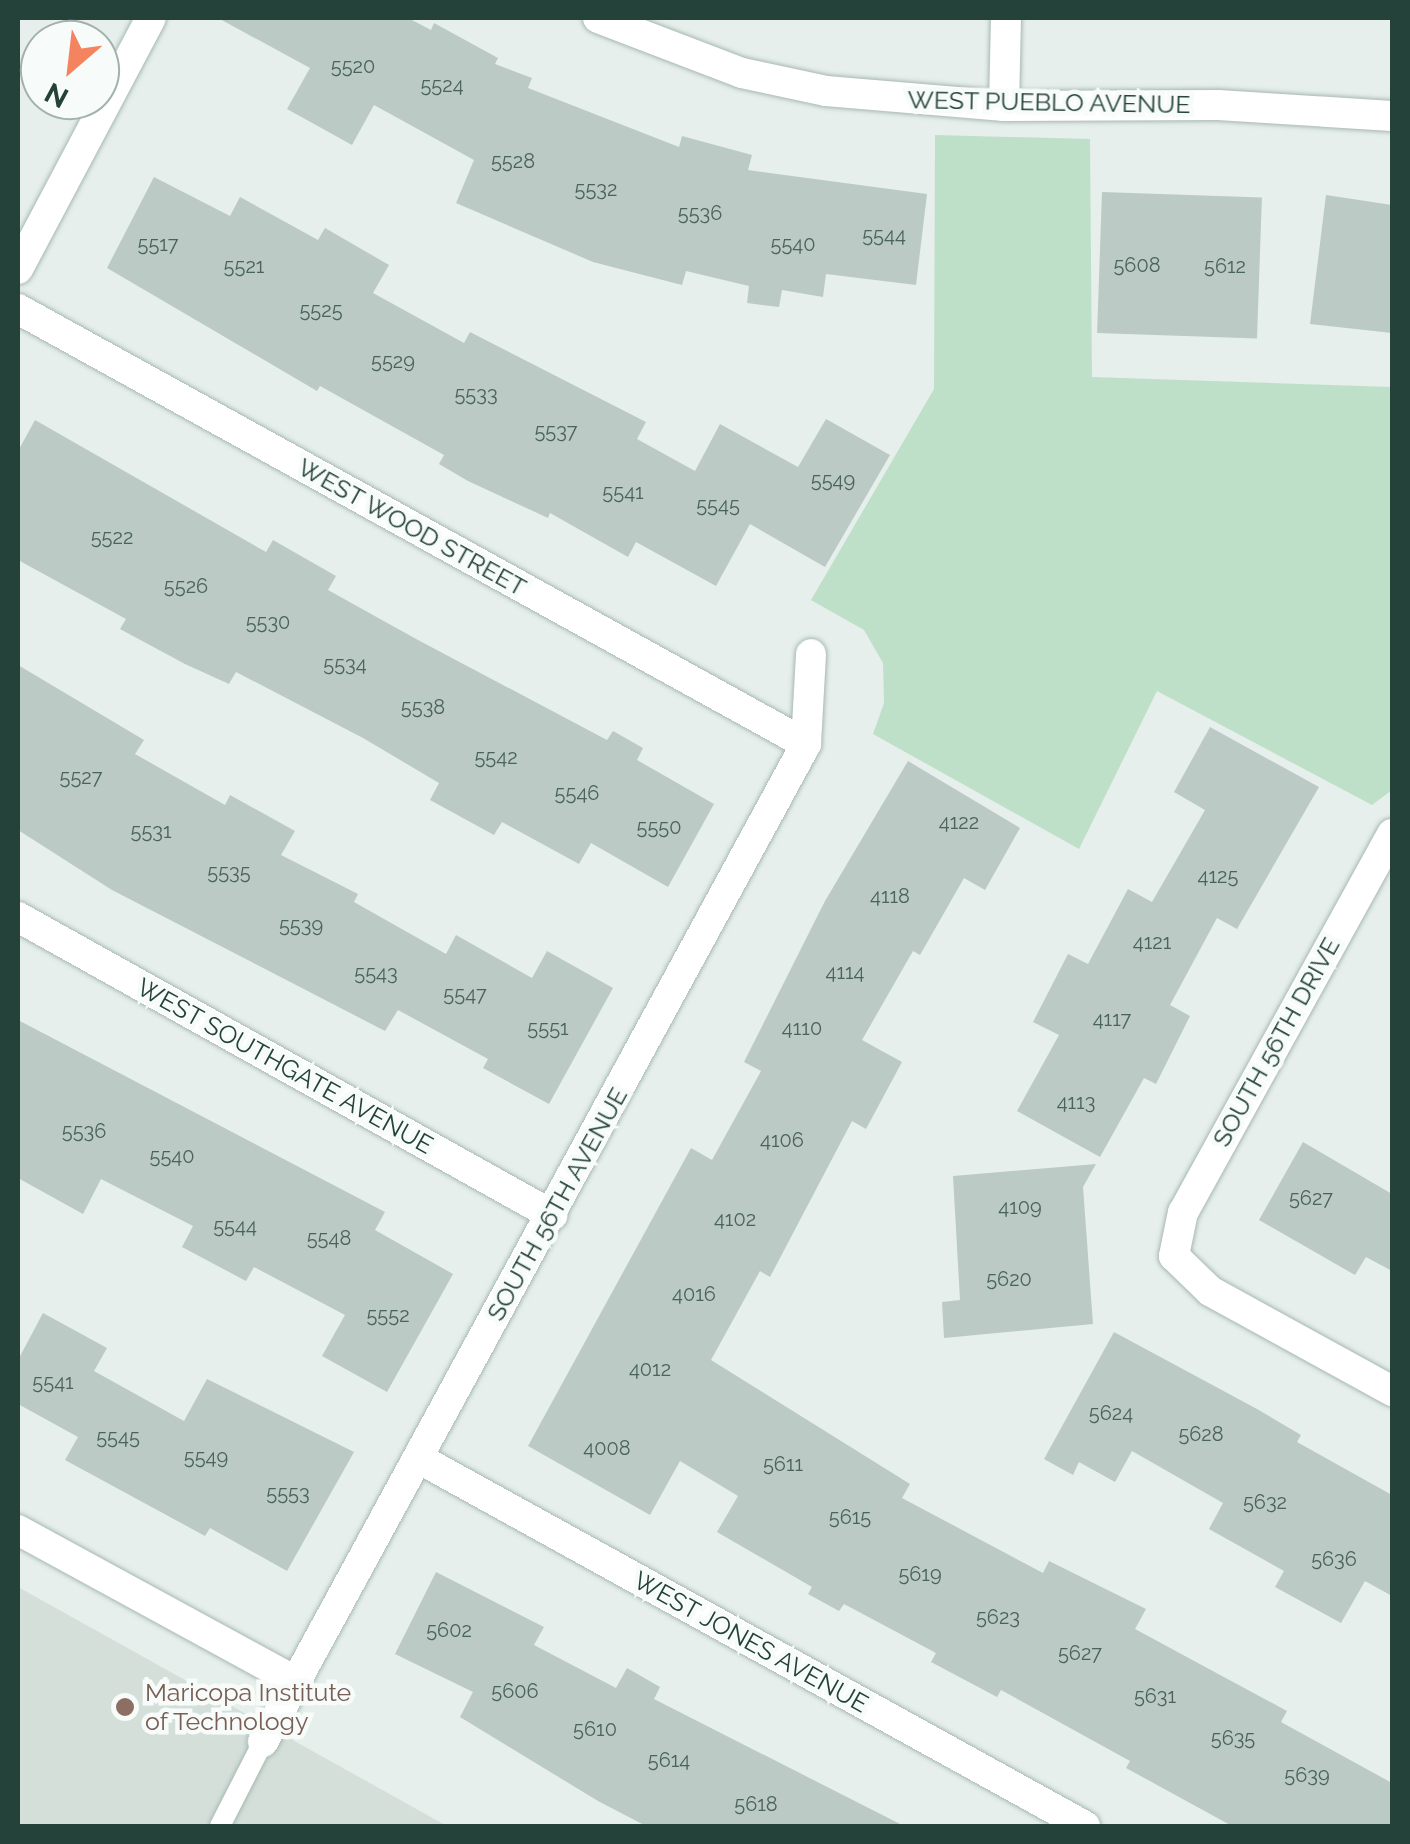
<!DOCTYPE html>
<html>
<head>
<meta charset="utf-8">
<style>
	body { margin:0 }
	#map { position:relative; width:1410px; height:1844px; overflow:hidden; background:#e6efeb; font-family:Raleway,sans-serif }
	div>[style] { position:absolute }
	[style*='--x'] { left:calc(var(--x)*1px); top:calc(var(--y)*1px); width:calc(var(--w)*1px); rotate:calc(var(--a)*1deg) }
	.built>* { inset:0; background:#d4dfda }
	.green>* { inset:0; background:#bfe0c8 }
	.building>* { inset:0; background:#bbcac4; transform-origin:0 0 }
	.roads { filter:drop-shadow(0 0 2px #a8b8b2) drop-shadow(0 0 2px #a8b8b2) }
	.lane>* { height:20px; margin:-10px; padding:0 10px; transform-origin:10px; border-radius:10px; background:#fff }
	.street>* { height:30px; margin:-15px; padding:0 15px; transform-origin:15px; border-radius:15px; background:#fff }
	.dots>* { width:28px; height:28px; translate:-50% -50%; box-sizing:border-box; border:5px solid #f7fbf9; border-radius:50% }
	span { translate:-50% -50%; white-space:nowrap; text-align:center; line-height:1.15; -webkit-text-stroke:9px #f7fbf9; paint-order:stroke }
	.number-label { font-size:20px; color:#4a645c }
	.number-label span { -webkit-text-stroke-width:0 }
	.street-label { font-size:25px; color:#24423a }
	.education-label { font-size:25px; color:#785e54 }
	.left { translate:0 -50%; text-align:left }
	.frame { position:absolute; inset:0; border:20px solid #24423a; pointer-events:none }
	.north { position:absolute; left:20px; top:20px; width:100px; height:100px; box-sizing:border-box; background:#f7fbf9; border:2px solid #a3b1ad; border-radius:50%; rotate:208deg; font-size:28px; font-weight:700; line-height:40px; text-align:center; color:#24423a }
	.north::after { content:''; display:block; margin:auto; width:35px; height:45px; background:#f4845f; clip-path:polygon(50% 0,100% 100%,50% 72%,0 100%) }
</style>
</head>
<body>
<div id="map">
	<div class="built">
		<div style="clip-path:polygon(18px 1587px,447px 1826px,18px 1826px)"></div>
	</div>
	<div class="green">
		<div style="clip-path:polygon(935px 135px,1090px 139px,1092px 377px,1392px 387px,1392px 790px,1372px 805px,1157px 691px,1079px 849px,873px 734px,884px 703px,883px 663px,864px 630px,811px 600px,934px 389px)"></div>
	</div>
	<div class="building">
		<div style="clip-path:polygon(218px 18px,408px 18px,431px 30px,434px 23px,498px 58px,495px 64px,532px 78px,528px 88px,679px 147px,682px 136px,752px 155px,748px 170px,927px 194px,916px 285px,826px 274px,823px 297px,782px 290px,779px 307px,747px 303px,749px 286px,686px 271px,682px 285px,593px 262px,456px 203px,474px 160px,374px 105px,352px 145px,287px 109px,310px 68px)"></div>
		<div style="clip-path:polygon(154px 177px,230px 216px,240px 197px,318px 240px,325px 228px,389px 265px,373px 293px,464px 343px,470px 332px,646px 422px,637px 439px,695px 471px,720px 424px,798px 467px,826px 419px,890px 455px,825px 567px,750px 524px,716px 586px,636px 542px,628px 557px,550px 513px,548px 518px,468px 481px,439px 464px,444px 455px,320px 386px,317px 391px,107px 268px)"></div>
		<div style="left:1102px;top:192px;width:160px;height:141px;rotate:2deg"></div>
		<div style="clip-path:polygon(1326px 195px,1392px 205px,1392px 333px,1310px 324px)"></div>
		<div style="clip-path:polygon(35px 420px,266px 552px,273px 540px,336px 576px,328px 590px,418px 640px,607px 740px,613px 731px,643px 748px,637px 760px,714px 804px,668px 887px,591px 843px,579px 864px,502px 822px,494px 835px,430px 800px,439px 783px,363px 738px,236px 672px,229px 684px,185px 664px,120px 629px,126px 619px,18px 560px,18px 451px)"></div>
		<div style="clip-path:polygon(18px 665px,144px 740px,135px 754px,225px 805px,230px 795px,295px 831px,281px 855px,358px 894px,354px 902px,446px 954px,456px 935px,532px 978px,547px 951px,613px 988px,549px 1104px,483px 1068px,488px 1059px,398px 1010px,385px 1031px,112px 890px,18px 830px)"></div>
		<div style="clip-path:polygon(1210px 727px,1319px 787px,1237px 929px,1217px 918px,1170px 1005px,1190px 1016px,1156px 1084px,1144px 1078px,1100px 1157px,1017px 1111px,1059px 1035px,1033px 1022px,1068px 954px,1088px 964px,1128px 889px,1152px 902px,1205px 810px,1174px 792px)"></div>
		<div style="clip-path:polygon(908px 761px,1020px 828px,985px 890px,964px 878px,920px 955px,913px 951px,862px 1040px,902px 1062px,866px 1129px,852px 1121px,770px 1277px,760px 1271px,711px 1360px,910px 1484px,902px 1498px,1043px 1573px,1049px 1561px,1146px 1609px,1135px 1629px,1287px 1711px,1281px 1722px,1392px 1783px,1392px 1826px,1232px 1826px,1126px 1768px,1130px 1761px,1001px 1690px,997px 1697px,931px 1662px,936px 1653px,844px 1604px,839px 1611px,808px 1594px,812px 1587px,717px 1532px,738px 1496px,680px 1461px,650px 1515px,528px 1446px,691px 1148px,712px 1160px,761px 1071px,744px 1062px,825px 901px)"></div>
		<div style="clip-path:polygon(18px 1020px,385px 1212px,375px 1230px,453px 1274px,387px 1392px,322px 1356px,345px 1315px,254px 1267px,246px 1281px,182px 1247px,193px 1226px,101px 1179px,83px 1214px,18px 1178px)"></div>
		<div style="clip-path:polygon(1303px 1142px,1392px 1194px,1392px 1271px,1366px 1257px,1355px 1275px,1259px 1220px)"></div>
		<div style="clip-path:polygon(1096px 1164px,1083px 1187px,1093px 1324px,944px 1338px,942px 1302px,960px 1300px,953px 1176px)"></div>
		<div style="clip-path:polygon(43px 1313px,107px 1348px,94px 1371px,184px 1421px,207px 1379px,354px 1452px,287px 1571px,210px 1528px,205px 1536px,65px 1460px,78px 1437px,18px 1404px,18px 1360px)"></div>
		<div style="clip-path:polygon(1114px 1332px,1257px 1409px,1301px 1435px,1297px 1442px,1392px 1495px,1392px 1596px,1365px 1581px,1341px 1623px,1275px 1587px,1284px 1571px,1209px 1529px,1223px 1503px,1132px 1451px,1115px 1482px,1079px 1462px,1073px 1475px,1044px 1459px)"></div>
		<div style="clip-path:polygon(436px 1572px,544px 1627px,534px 1645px,616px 1688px,627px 1668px,660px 1687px,654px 1699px,904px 1826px,646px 1826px,598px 1801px,460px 1717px,473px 1692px,395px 1654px)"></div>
	</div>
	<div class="roads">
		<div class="lane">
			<div style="--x:220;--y:1826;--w:94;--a:-62.9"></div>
		</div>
		<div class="street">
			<div style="--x:598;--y:18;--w:154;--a:20.9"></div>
			<div style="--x:742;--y:73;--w:86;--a:12.1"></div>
			<div style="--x:826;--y:91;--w:179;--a:4.8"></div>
			<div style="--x:1004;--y:106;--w:214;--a:-0.3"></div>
			<div style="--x:1218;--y:105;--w:174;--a:3.6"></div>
			<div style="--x:1004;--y:106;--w:88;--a:-88.7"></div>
			<div style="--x:18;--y:269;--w:284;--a:-62.1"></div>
			<div style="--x:18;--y:309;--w:900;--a:28.9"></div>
			<div style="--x:1392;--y:834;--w:432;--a:118.9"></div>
			<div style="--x:1183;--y:1212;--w:45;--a:101.6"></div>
			<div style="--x:1174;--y:1256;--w:50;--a:44.2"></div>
			<div style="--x:1210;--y:1291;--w:208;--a:28.8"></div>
			<div style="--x:18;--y:917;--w:612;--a:29.16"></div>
			<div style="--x:418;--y:1458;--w:762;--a:28.89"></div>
			<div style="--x:18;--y:1530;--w:315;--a:28.6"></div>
			<div style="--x:263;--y:1742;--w:1136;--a:-61.45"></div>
			<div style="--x:806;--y:744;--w:90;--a:-86.8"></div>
		</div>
	</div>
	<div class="dots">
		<div style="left:125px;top:1707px;background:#8d6e63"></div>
	</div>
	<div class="number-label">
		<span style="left:353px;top:66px">5520</span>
		<span style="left:442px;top:85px">5524</span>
		<span style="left:513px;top:161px">5528</span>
		<span style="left:596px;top:189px">5532</span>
		<span style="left:700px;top:213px">5536</span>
		<span style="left:884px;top:235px">5544</span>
		<span style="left:158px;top:244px">5517</span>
		<span style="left:793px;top:244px">5540</span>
		<span style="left:1137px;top:265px">5608</span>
		<span style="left:244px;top:266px">5521</span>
		<span style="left:1225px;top:266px">5612</span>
		<span style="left:321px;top:310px">5525</span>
		<span style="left:393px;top:361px">5529</span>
		<span style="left:476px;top:394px">5533</span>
		<span style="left:556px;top:431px">5537</span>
		<span style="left:833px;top:480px">5549</span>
		<span style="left:623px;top:492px">5541</span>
		<span style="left:718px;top:505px">5545</span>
		<span style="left:112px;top:537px">5522</span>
		<span style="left:186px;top:586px">5526</span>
		<span style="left:268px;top:622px">5530</span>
		<span style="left:345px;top:664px">5534</span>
		<span style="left:423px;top:707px">5538</span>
		<span style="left:496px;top:757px">5542</span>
		<span style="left:81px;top:777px">5527</span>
		<span style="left:577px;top:793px">5546</span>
		<span style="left:959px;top:822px">4122</span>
		<span style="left:659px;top:827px">5550</span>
		<span style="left:151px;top:831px">5531</span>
		<span style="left:229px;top:872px">5535</span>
		<span style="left:1218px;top:876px">4125</span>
		<span style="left:890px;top:896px">4118</span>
		<span style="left:301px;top:925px">5539</span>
		<span style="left:1152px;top:942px">4121</span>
		<span style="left:845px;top:972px">4114</span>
		<span style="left:376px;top:973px">5543</span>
		<span style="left:465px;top:994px">5547</span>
		<span style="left:1112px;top:1019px">4117</span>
		<span style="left:548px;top:1028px">5551</span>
		<span style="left:802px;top:1028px">4110</span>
		<span style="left:1076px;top:1102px">4113</span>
		<span style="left:84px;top:1131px">5536</span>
		<span style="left:782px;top:1140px">4106</span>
		<span style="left:172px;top:1156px">5540</span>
		<span style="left:1311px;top:1198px">5627</span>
		<span style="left:1020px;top:1207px">4109</span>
		<span style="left:735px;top:1219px">4102</span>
		<span style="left:235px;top:1226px">5544</span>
		<span style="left:329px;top:1238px">5548</span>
		<span style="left:1009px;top:1279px">5620</span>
		<span style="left:694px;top:1294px">4016</span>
		<span style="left:388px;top:1315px">5552</span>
		<span style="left:650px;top:1369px">4012</span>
		<span style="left:53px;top:1382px">5541</span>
		<span style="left:1111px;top:1413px">5624</span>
		<span style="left:1201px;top:1434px">5628</span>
		<span style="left:118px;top:1437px">5545</span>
		<span style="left:607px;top:1448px">4008</span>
		<span style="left:206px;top:1457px">5549</span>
		<span style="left:783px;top:1464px">5611</span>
		<span style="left:288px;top:1493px">5553</span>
		<span style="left:1265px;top:1502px">5632</span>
		<span style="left:850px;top:1517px">5615</span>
		<span style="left:1334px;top:1559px">5636</span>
		<span style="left:920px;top:1574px">5619</span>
		<span style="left:998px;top:1617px">5623</span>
		<span style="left:449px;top:1630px">5602</span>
		<span style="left:1080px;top:1653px">5627</span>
		<span style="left:515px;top:1691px">5606</span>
		<span style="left:1155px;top:1696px">5631</span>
		<span style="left:595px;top:1729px">5610</span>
		<span style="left:1233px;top:1738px">5635</span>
		<span style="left:669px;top:1760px">5614</span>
		<span style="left:1307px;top:1775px">5639</span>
		<span style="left:756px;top:1804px">5618</span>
	</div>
	<div class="street-label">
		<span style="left:1049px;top:102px;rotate:1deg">WEST PUEBLO AVENUE</span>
		<span style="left:412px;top:527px;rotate:29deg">WEST WOOD STREET</span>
		<span style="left:1276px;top:1042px;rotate:-61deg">SOUTH 56TH DRIVE</span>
		<span style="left:285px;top:1066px;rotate:29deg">WEST SOUTHGATE AVENUE</span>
		<span style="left:557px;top:1204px;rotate:-61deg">SOUTH 56TH AVENUE</span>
		<span style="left:751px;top:1642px;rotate:29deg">WEST JONES AVENUE</span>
	</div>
	<div class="education-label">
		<span class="left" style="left:145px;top:1707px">Maricopa Institute<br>of Technology</span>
	</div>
	<div class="frame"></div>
	<div class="north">N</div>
</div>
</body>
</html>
